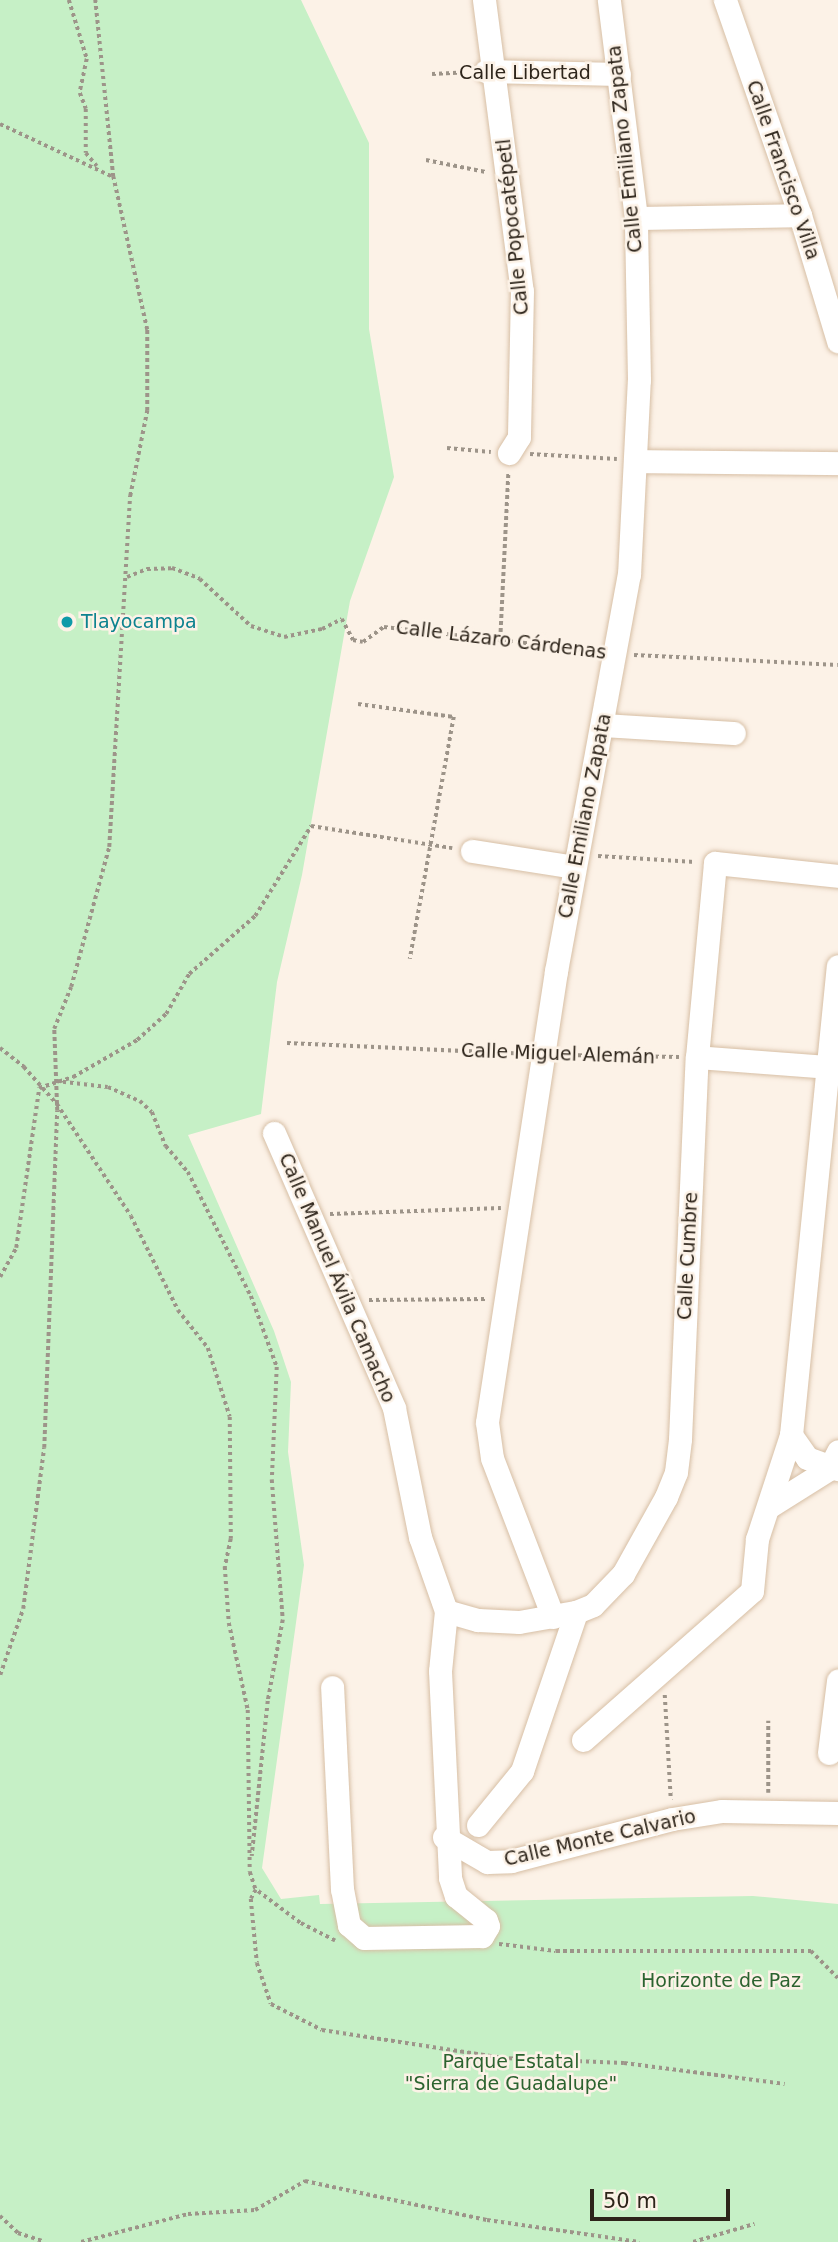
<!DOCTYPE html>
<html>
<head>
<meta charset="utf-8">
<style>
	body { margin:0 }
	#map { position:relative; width:838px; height:2242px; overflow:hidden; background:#fcf2e7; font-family:"DejaVu Sans",sans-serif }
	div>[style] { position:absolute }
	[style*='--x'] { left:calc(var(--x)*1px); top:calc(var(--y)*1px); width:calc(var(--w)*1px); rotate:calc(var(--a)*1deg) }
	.green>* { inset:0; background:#c6f0c6 }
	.path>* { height:3.5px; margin-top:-1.75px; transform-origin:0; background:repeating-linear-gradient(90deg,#9d9489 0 3.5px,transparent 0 7px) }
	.roads { filter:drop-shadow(0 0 2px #d7bfa5) drop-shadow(0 0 2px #d7bfa5) }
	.minor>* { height:23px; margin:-11.5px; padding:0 11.5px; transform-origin:11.5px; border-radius:11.5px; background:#fff }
	.dots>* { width:19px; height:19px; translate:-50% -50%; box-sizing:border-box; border:4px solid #fcf2e7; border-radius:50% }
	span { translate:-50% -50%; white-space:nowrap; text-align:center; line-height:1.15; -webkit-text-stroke:5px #fcf2e7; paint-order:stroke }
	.street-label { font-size:19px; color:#2d241a }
	.culture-label { font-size:19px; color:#0d838f }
	.left { translate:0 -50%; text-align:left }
	.park-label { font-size:19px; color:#2b632f }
	.scale { position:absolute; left:590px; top:2189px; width:140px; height:32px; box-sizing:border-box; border:4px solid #2d241a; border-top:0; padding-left:9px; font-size:21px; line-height:24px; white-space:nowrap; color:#2d241a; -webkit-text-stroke:5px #fcf2e7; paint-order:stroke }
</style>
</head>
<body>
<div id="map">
	<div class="green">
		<div style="clip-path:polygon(0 0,301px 0,369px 143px,369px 329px,394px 477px,350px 601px,302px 875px,277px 982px,261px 1114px,188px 1135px,274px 1331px,291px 1382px,288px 1452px,304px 1565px,262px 1868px,281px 1899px,319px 1895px,320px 1904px,753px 1896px,838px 1904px,838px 2242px,0 2242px)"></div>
	</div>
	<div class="path">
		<div style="--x:69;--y:0;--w:62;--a:73"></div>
		<div style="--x:87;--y:59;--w:35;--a:102"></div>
		<div style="--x:80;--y:93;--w:17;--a:69"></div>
		<div style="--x:86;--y:109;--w:44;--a:90"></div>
		<div style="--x:86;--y:153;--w:17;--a:50"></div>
		<div style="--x:432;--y:74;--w:35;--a:-3"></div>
		<div style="--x:0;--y:124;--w:125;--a:25.1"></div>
		<div style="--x:426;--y:160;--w:61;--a:11.3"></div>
		<div style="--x:447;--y:448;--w:44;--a:5.2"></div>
		<div style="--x:530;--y:454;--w:87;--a:3.3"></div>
		<div style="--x:127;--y:577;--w:22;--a:-22"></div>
		<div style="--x:147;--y:569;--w:25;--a:-2"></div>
		<div style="--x:172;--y:568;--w:30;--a:21"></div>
		<div style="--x:200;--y:579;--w:69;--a:42.7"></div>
		<div style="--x:251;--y:626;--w:35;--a:18"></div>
		<div style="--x:284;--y:637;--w:39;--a:-12"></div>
		<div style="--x:322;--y:629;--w:22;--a:-27"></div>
		<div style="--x:342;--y:619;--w:24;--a:62"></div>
		<div style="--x:353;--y:640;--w:10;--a:11"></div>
		<div style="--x:363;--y:642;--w:26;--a:-36"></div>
		<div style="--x:384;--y:627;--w:212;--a:6.5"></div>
		<div style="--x:500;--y:639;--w:166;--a:-87.2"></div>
		<div style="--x:634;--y:655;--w:204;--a:2.8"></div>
		<div style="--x:358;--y:704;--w:97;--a:7.7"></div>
		<div style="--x:454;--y:717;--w:246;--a:100.3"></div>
		<div style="--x:598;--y:856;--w:97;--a:3.5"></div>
		<div style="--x:287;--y:1043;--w:238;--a:2.6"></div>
		<div style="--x:0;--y:1048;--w:31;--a:38"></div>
		<div style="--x:24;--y:1067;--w:50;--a:48.3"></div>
		<div style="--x:57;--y:1104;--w:134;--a:56.5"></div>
		<div style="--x:131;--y:1216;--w:105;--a:63.4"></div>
		<div style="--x:178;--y:1310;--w:48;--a:51.7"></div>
		<div style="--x:208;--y:1348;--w:72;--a:72.3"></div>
		<div style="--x:230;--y:1417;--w:122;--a:89.5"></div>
		<div style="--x:231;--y:1539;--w:29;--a:102"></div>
		<div style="--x:225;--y:1567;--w:56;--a:85.9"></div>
		<div style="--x:229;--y:1623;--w:89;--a:77.7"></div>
		<div style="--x:248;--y:1710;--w:162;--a:89.3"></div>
		<div style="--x:250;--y:1872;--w:19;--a:72"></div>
		<div style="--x:564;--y:1055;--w:115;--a:1"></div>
		<div style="--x:56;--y:1081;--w:52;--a:6.6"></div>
		<div style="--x:108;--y:1087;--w:35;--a:24"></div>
		<div style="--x:140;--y:1101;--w:16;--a:43"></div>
		<div style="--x:152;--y:1112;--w:37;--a:68"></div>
		<div style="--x:166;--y:1146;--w:34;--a:50"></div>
		<div style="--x:188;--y:1172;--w:139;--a:63.1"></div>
		<div style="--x:251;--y:1296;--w:76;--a:69.9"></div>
		<div style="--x:277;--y:1367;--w:113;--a:92.5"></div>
		<div style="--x:272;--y:1480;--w:140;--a:85.5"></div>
		<div style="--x:283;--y:1620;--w:82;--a:100.5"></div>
		<div style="--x:268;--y:1701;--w:156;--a:95.9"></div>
		<div style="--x:330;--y:1214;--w:171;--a:-2"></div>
		<div style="--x:0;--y:1277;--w:33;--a:-61"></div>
		<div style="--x:16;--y:1248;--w:162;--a:-81.8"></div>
		<div style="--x:39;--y:1088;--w:36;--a:-18"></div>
		<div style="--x:73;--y:1077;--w:74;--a:-30"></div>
		<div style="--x:137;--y:1040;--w:39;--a:-42"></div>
		<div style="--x:166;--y:1014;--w:46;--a:-60.1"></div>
		<div style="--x:189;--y:974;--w:88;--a:-41.3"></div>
		<div style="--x:255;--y:916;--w:106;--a:-58.1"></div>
		<div style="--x:311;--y:826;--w:143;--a:8.9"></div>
		<div style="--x:369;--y:1300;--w:118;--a:-0.5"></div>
		<div style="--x:0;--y:1675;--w:70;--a:-70.8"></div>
		<div style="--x:23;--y:1609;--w:162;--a:-82.6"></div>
		<div style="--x:44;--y:1448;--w:337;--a:-87.8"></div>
		<div style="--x:57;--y:1111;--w:82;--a:-92.1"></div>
		<div style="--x:54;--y:1029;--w:45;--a:-68"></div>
		<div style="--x:71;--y:987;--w:145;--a:-74.8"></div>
		<div style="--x:109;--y:847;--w:352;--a:-86.6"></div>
		<div style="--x:130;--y:496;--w:87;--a:-78.7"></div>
		<div style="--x:147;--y:411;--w:81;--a:-90"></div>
		<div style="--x:147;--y:330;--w:157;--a:-102.5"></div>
		<div style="--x:113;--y:177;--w:178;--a:-95.8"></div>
		<div style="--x:665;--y:1695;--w:105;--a:86.7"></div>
		<div style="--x:768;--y:1793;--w:72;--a:-90"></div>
		<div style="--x:335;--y:1941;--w:39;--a:-153"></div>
		<div style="--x:300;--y:1923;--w:55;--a:-143.1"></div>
		<div style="--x:256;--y:1890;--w:10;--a:119"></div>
		<div style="--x:251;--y:1899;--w:64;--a:84.6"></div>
		<div style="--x:257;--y:1963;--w:43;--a:71.1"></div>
		<div style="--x:271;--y:2004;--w:57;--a:27"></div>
		<div style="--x:322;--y:2030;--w:182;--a:8.8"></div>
		<div style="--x:502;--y:2058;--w:122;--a:2.3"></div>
		<div style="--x:624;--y:2063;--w:162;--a:7.4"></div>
		<div style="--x:499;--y:1944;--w:57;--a:7"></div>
		<div style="--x:556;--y:1951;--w:255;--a:0"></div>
		<div style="--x:811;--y:1951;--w:38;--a:45"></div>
		<div style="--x:0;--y:2216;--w:25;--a:43"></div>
		<div style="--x:18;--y:2233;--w:28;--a:18"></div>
		<div style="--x:81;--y:2242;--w:111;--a:-14.7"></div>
		<div style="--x:188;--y:2214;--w:67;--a:-3.4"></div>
		<div style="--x:255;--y:2210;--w:58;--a:-30.1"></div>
		<div style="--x:305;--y:2181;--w:186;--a:12.1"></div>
		<div style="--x:487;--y:2220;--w:154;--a:8.2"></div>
		<div style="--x:693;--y:2242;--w:64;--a:-16.4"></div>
	</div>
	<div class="roads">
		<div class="minor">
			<div style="--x:484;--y:0;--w:293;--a:82.6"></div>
			<div style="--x:522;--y:291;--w:146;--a:91.2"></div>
			<div style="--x:519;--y:437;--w:19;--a:122"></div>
			<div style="--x:725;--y:0;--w:228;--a:70.8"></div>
			<div style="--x:800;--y:215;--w:132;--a:73.2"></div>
			<div style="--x:486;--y:71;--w:133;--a:1.3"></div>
			<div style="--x:636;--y:218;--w:164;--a:-1"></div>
			<div style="--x:636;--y:461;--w:202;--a:0.6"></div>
			<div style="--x:602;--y:725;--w:132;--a:3.5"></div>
			<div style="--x:472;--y:851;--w:103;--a:8.9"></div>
			<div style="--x:709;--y:1058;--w:120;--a:4.3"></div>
			<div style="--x:274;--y:1133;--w:300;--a:66.4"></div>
			<div style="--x:394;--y:1408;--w:132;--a:78.6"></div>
			<div style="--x:420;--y:1537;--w:78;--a:70.6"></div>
			<div style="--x:446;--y:1611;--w:60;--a:95.7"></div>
			<div style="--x:440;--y:1671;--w:207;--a:87.2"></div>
			<div style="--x:450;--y:1878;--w:19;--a:72"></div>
			<div style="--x:456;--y:1896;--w:38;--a:39"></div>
			<div style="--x:486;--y:1920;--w:6;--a:72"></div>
			<div style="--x:488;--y:1926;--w:12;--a:121"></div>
			<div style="--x:482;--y:1936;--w:118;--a:179"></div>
			<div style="--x:364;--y:1938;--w:20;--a:-139"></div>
			<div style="--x:349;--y:1925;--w:37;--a:-101"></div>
			<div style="--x:342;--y:1889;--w:202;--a:-92.8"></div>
			<div style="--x:791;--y:1435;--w:28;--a:55"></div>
			<div style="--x:807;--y:1458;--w:33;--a:20"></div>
			<div style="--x:770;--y:1506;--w:70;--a:-32.1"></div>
			<div style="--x:829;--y:1469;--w:20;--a:-63"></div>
			<div style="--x:446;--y:1611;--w:33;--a:16"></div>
			<div style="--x:478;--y:1620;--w:41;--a:2.8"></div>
			<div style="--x:519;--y:1622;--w:58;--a:-10"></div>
			<div style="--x:576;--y:1612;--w:18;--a:-22"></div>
			<div style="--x:593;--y:1605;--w:43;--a:-45.9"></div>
			<div style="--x:623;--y:1574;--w:88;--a:-60.8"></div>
			<div style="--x:666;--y:1497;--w:27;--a:-68"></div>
			<div style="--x:676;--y:1472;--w:33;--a:-83"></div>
			<div style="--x:680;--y:1439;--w:382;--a:-87.5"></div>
			<div style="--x:697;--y:1057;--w:195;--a:-84.7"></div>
			<div style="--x:715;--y:863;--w:124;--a:6"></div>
			<div style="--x:553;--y:1617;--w:170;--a:-111"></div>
			<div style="--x:492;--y:1458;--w:36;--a:-98"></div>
			<div style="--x:487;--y:1422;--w:456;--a:-81.3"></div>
			<div style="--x:556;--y:971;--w:403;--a:-79.6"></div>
			<div style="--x:629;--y:575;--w:195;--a:-87.1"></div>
			<div style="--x:639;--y:380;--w:162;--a:-91.1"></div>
			<div style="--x:636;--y:218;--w:220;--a:-97.1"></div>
			<div style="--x:583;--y:1740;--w:225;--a:-41.4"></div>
			<div style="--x:752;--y:1591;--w:52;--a:-84.5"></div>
			<div style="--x:757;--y:1539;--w:109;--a:-71.9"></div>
			<div style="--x:791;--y:1435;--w:471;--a:-84.3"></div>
			<div style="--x:829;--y:1753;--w:73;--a:-82.9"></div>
			<div style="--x:478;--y:1825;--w:70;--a:-50.8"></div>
			<div style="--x:522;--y:1771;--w:168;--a:-71.2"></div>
			<div style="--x:444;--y:1837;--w:50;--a:30.2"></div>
			<div style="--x:487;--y:1862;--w:24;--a:-2"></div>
			<div style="--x:511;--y:1861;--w:166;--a:-14.6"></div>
			<div style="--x:672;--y:1819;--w:51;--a:-9.1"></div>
			<div style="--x:722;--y:1811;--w:116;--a:1"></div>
		</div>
	</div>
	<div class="dots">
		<div style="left:67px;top:622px;background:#0f9aa8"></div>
	</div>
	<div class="street-label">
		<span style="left:525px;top:73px">Calle Libertad</span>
		<span style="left:625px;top:149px;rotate:-96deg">Calle Emiliano Zapata</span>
		<span style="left:783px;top:170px;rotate:71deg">Calle Francisco Villa</span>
		<span style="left:513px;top:227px;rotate:-96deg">Calle Popocatépetl</span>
		<span style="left:501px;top:640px;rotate:7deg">Calle Lázaro Cárdenas</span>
		<span style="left:585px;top:816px;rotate:-79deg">Calle Emiliano Zapata</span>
		<span style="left:558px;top:1054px;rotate:2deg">Calle Miguel Alemán</span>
		<span style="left:688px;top:1256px;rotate:-87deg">Calle Cumbre</span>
		<span style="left:337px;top:1278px;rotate:67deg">Calle Manuel Ávila Camacho</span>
		<span style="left:600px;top:1838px;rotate:-13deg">Calle Monte Calvario</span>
	</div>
	<div class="culture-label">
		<span class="left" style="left:81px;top:622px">Tlayocampa</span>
	</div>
	<div class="park-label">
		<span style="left:721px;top:1981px">Horizonte de Paz</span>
		<span style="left:511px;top:2073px">Parque Estatal<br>"Sierra de Guadalupe"</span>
	</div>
	<div class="scale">50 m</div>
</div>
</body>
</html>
